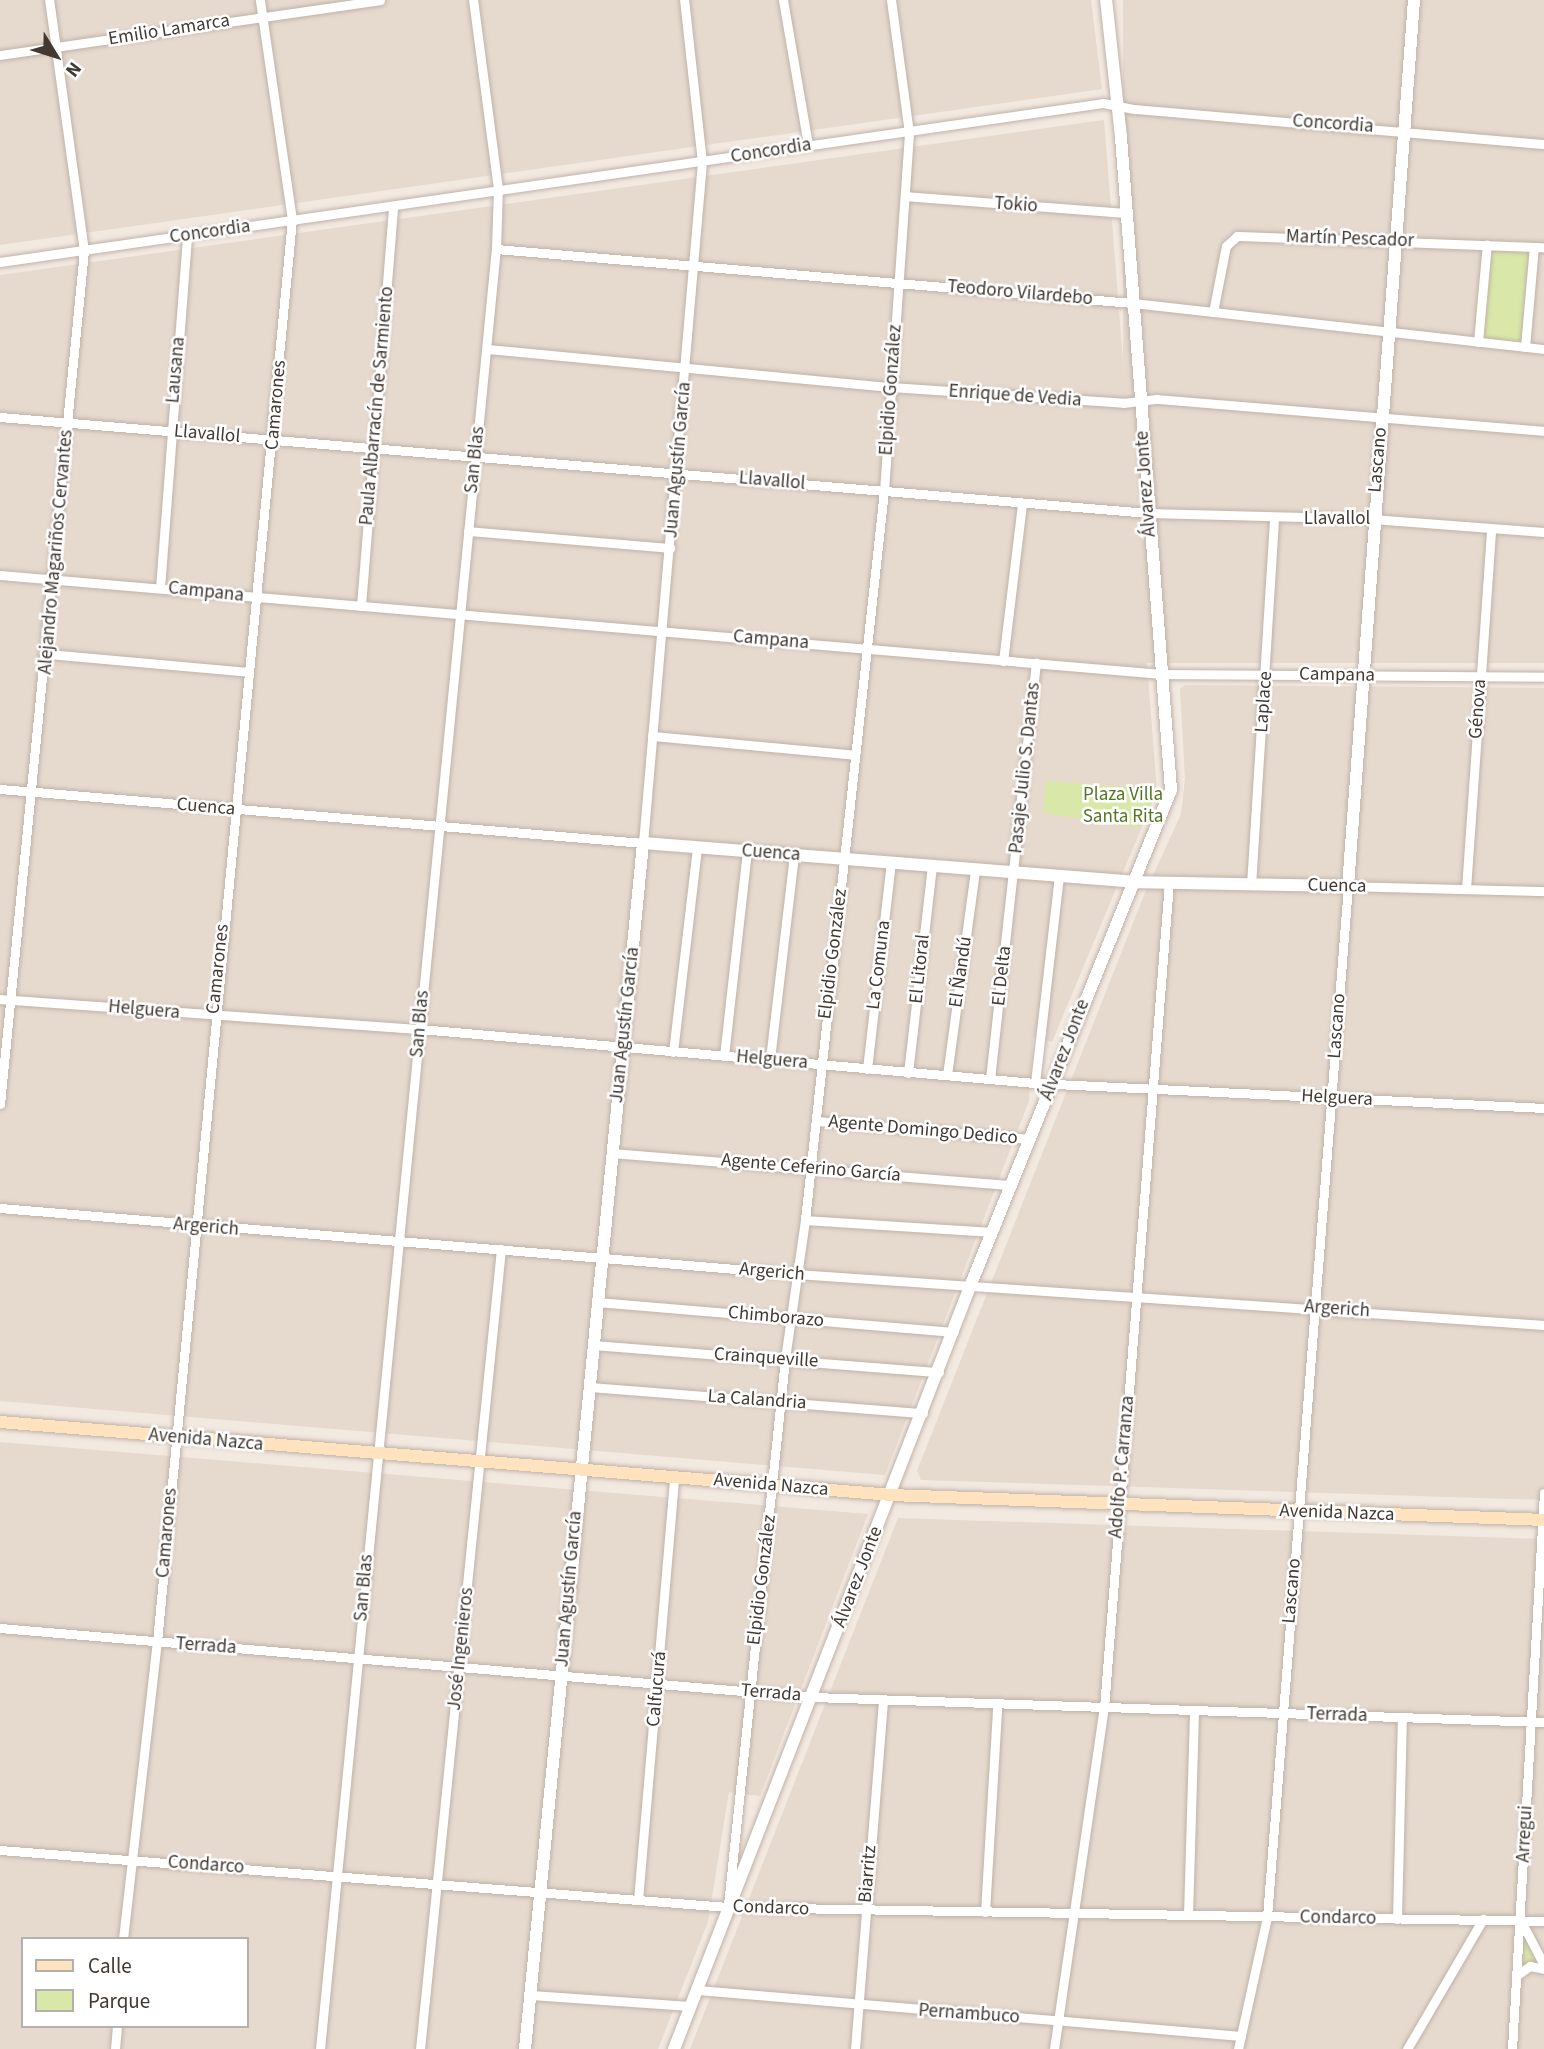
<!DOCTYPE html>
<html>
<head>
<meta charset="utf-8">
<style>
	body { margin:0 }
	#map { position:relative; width:1544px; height:2049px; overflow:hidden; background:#f2e9e1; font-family:"Source Sans 3",sans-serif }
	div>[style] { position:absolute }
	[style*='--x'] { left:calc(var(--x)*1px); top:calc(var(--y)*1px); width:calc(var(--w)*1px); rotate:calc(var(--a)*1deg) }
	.residential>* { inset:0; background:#e6dacf; transform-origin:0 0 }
	.green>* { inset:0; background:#d9e8a8; transform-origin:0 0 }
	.roads { filter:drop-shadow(0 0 2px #c0b2a7) drop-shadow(0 0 2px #c0b2a7) }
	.minor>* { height:9px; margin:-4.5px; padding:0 4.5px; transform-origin:4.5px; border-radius:4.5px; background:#fff }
	.tertiary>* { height:12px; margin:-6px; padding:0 6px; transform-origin:6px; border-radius:6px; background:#fff }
	.secondary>* { height:12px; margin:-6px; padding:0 6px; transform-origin:6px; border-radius:6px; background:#ffe2be }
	span { translate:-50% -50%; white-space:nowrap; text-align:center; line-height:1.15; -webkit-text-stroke:5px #fff; paint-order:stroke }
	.street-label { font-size:19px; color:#433932 }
	.park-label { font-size:19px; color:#547624 }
	.legend { position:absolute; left:21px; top:1937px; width:228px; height:91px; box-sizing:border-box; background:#fff; border:2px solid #b4b0ad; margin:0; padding:9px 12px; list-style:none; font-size:21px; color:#433932 }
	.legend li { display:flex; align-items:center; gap:14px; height:35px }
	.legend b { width:35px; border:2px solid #b4b0ad }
	.north { position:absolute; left:21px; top:21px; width:70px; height:70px; -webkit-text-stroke:5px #fff; paint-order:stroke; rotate:128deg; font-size:19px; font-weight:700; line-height:28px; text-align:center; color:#433932 }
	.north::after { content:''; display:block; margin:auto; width:24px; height:32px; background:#433932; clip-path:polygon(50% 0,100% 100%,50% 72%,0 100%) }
</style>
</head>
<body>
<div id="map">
	<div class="residential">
		<div style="clip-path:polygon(0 0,1091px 0,1102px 89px,0 245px)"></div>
		<div style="left:1123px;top:0;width:421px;height:663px"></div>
		<div style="clip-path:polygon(1104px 120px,1157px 791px,1052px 1042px,1033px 1037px,1029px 1101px,885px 1475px,0 1401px,0 275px)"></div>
		<div style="clip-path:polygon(1185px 685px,1544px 688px,1544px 1500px,921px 1480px,917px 1471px,1144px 895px,1181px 814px,1185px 779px,1180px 689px)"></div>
		<div style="clip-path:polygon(evenodd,0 1442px,868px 1514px,760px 1796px,729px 1792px,708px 1922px,658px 2049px,0 2049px,0 1442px,23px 1939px,247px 1939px,247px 2026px,23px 2026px,23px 1939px)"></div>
		<div style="clip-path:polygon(898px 1518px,1544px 1539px,1544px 2049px,690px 2049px)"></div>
	</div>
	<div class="green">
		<div style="left:1487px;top:244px;width:47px;height:98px;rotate:4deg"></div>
		<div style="clip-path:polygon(1046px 781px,1156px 789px,1157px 791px,1140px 828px,1043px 813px)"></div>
		<div style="clip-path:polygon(1527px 1942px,1537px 1962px,1522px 1965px,1523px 1943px)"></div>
	</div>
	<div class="roads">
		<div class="minor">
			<div style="--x:783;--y:0;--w:146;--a:80.2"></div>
			<div style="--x:0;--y:55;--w:384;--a:-8.2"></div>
			<div style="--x:905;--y:196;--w:223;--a:4.4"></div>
			<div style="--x:496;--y:249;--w:639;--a:4.85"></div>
			<div style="--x:1133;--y:303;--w:414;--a:6.4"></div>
			<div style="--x:0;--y:262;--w:1114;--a:-8.2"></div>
			<div style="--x:1103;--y:103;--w:33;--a:11"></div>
			<div style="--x:1135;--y:109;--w:410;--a:4.9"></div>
			<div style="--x:1213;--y:312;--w:67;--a:-78.9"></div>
			<div style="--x:1226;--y:246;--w:15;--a:-42"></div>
			<div style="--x:1237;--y:236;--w:307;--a:2.1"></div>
			<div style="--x:1478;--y:342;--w:98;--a:-84.8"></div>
			<div style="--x:1525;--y:347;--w:100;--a:-84.9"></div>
			<div style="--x:487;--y:349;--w:406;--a:5.4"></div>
			<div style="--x:891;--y:387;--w:233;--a:3.9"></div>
			<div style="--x:1123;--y:403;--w:34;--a:-7"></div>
			<div style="--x:1157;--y:399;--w:388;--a:4.7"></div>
			<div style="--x:0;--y:417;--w:1152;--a:4.78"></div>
			<div style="--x:1148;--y:513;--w:224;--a:1.5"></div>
			<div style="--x:1372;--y:519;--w:172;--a:4.3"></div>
			<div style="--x:468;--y:531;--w:203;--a:4.8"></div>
			<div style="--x:0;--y:575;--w:1166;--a:4.87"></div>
			<div style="--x:1162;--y:674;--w:382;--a:0.4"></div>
			<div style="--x:160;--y:588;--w:354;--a:-85.6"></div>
			<div style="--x:361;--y:606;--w:401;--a:-85.4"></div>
			<div style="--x:48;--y:654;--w:201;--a:5.1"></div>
			<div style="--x:1003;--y:661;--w:159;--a:-83.1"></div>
			<div style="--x:652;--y:736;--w:204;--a:5.3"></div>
			<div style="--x:0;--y:789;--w:645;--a:4.8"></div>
			<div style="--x:643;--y:843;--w:684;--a:-85.05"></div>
			<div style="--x:702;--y:162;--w:163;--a:-96.3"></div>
			<div style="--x:1251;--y:885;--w:367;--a:-86.4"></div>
			<div style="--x:1466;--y:889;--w:361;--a:-86"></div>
			<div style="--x:0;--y:999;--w:421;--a:4.1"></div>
			<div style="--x:420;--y:1029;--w:617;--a:5.02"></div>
			<div style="--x:1035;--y:1083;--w:510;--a:2.81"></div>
			<div style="--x:673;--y:1052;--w:205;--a:-83.3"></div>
			<div style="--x:724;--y:1056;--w:206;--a:-83.6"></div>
			<div style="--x:770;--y:1059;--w:205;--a:-83.3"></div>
			<div style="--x:867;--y:1069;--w:208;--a:-83.4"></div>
			<div style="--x:908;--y:1073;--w:208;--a:-83.4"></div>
			<div style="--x:947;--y:1075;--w:207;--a:-82.2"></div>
			<div style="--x:990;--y:1079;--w:419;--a:-83.7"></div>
			<div style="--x:1035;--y:1083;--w:208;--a:-83.4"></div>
			<div style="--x:0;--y:1104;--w:857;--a:-84.38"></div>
			<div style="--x:84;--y:251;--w:253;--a:-97.9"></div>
			<div style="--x:816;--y:1121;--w:215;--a:4.8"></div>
			<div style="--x:611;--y:1153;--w:402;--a:4.6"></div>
			<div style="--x:0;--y:1208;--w:799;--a:4.74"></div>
			<div style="--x:796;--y:1274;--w:750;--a:3.9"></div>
			<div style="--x:805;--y:1220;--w:187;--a:3.7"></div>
			<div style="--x:597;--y:1302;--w:358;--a:4.8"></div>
			<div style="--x:593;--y:1345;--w:347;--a:4.5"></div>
			<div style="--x:590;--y:1387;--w:334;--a:4.5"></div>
			<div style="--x:0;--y:1628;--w:816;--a:4.85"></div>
			<div style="--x:813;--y:1697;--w:731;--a:1.96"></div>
			<div style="--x:0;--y:1850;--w:730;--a:4.48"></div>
			<div style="--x:728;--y:1907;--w:816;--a:0.98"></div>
			<div style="--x:638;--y:1900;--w:424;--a:-85.1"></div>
			<div style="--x:728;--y:1905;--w:549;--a:-84.04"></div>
			<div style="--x:785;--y:1359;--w:140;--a:-81.8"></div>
			<div style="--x:805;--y:1220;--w:733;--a:-83.82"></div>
			<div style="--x:884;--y:491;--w:359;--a:-86"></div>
			<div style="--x:909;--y:133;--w:134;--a:-97.7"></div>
			<div style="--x:985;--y:1912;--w:205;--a:-86.6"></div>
			<div style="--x:1188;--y:1915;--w:205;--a:-88.3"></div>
			<div style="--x:1397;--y:1919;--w:202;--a:-88.6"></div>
			<div style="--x:1521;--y:1921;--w:50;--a:62.4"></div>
			<div style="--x:123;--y:1939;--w:299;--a:-83.5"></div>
			<div style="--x:157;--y:1642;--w:1428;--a:-84.58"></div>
			<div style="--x:292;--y:220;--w:222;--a:-98.3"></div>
			<div style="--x:1517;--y:1975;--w:16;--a:-35"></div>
			<div style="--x:1530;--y:1966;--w:14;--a:12"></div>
			<div style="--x:698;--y:1990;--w:545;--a:4.84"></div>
			<div style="--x:531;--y:1995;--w:159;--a:4"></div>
			<div style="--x:115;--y:2049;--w:23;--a:-85"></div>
			<div style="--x:320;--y:2049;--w:1809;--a:-84.42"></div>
			<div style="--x:496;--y:249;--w:60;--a:-88.1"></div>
			<div style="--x:498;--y:189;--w:191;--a:-97.5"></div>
			<div style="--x:420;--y:2049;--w:804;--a:-84.22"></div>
			<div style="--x:855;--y:2049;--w:351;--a:-85.4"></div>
			<div style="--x:1054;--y:2049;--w:345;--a:-81.7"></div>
			<div style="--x:1104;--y:1708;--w:829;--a:-85.5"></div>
			<div style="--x:1238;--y:2049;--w:135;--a:-77.6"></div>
			<div style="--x:1267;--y:1917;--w:1034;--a:-85.51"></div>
			<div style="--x:1348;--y:886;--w:196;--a:1.5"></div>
			<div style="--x:1407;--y:2049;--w:151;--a:-59.7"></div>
			<div style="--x:1512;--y:2049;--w:557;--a:-86.71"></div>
		</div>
		<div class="tertiary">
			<div style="--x:525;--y:2049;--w:1212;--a:-84.41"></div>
			<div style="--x:643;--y:843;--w:493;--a:4.5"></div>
			<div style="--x:1134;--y:882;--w:214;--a:1.1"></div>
			<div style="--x:1348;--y:886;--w:888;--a:-85.74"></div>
			<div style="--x:674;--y:2049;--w:821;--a:-68.78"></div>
			<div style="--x:971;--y:1284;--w:533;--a:-67.96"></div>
			<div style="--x:1171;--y:790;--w:655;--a:-94.38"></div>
			<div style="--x:1121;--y:137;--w:138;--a:-96.2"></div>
		</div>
		<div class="secondary">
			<div style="--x:0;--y:1422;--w:894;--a:4.68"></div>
			<div style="--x:891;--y:1495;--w:653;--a:2.19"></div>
		</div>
	</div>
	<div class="street-label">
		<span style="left:169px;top:30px;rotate:-9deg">Emilio Lamarca</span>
		<span style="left:1333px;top:124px;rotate:4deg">Concordia</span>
		<span style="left:771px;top:151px;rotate:-9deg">Concordia</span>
		<span style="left:1016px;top:205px;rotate:4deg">Tokio</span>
		<span style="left:210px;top:232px;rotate:-8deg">Concordia</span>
		<span style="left:1350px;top:239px;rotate:2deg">Martín Pescador</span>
		<span style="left:1020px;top:293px;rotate:5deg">Teodoro Vilardebo</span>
		<span style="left:176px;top:370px;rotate:-85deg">Lausana</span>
		<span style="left:891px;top:390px;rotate:-86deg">Elpidio González</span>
		<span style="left:1015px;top:396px;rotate:4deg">Enrique de Vedia</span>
		<span style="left:276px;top:405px;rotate:-85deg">Camarones</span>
		<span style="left:377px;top:406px;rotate:-85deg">Paula Albarracín de Sarmiento</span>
		<span style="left:207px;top:434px;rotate:5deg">Llavallol</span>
		<span style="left:475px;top:460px;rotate:-84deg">San Blas</span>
		<span style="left:678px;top:460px;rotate:-85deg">Juan Agustín García</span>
		<span style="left:1378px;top:460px;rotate:-85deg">Lascano</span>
		<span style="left:772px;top:481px;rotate:5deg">Llavallol</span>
		<span style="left:1146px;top:484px;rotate:-94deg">Álvarez Jonte</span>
		<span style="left:1337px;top:519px">Llavallol</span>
		<span style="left:56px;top:552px;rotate:-85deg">Alejandro Magariños Cervantes</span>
		<span style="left:206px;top:592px;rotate:6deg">Campana</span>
		<span style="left:771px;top:640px;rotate:5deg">Campana</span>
		<span style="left:1337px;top:675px;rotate:1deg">Campana</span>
		<span style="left:1264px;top:702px;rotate:-86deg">Laplace</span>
		<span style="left:1478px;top:709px;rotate:-86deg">Génova</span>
		<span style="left:1025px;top:768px;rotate:-84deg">Pasaje Julio S. Dantas</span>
		<span style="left:206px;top:807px;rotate:5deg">Cuenca</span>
		<span style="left:771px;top:853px;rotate:4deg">Cuenca</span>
		<span style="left:1337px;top:886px;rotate:1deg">Cuenca</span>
		<span style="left:833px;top:954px;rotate:-83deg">Elpidio González</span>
		<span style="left:879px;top:965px;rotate:-83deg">La Comuna</span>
		<span style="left:218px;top:969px;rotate:-84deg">Camarones</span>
		<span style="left:920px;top:969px;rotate:-84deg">El Litoral</span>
		<span style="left:961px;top:972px;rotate:-82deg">El Ñandú</span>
		<span style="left:1002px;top:976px;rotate:-84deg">El Delta</span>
		<span style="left:144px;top:1010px;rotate:5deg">Helguera</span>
		<span style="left:420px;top:1024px;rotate:-85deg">San Blas</span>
		<span style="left:625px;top:1025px;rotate:-84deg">Juan Agustín García</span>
		<span style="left:1337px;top:1026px;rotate:-86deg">Lascano</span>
		<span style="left:1065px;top:1050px;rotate:-69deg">Álvarez Jonte</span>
		<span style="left:772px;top:1060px;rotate:5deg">Helguera</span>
		<span style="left:1337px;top:1098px;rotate:3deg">Helguera</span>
		<span style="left:923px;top:1130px;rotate:5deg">Agente Domingo Dedico</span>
		<span style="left:811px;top:1168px;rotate:5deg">Agente Ceferino García</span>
		<span style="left:206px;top:1227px;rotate:5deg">Argerich</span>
		<span style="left:772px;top:1272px;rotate:5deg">Argerich</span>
		<span style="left:1337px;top:1309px;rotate:4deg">Argerich</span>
		<span style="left:776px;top:1317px;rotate:5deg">Chimborazo</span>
		<span style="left:766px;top:1358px;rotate:4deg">Crainqueville</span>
		<span style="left:757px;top:1400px;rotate:4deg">La Calandria</span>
		<span style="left:206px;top:1440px;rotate:5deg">Avenida Nazca</span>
		<span style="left:1122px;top:1467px;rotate:-85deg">Adolfo P. Carranza</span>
		<span style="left:771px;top:1485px;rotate:5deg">Avenida Nazca</span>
		<span style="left:1337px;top:1513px;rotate:2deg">Avenida Nazca</span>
		<span style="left:167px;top:1533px;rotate:-85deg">Camarones</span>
		<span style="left:858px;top:1577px;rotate:-69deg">Álvarez Jonte</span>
		<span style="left:762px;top:1580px;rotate:-83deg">Elpidio González</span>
		<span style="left:364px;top:1588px;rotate:-85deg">San Blas</span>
		<span style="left:569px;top:1589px;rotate:-85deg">Juan Agustín García</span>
		<span style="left:1292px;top:1591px;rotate:-85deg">Lascano</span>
		<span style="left:206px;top:1646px;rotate:4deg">Terrada</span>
		<span style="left:461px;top:1649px;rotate:-84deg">José Ingenieros</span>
		<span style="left:657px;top:1689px;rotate:-85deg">Calfucurá</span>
		<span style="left:771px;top:1693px;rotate:5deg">Terrada</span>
		<span style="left:1337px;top:1715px;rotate:2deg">Terrada</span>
		<span style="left:1525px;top:1834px;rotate:-87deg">Arregui</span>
		<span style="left:206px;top:1865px;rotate:4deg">Condarco</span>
		<span style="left:868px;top:1874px;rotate:-85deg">Biarritz</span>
		<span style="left:771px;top:1908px;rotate:2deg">Condarco</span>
		<span style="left:1338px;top:1918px;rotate:1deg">Condarco</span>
		<span style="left:969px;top:2014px;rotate:4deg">Pernambuco</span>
	</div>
	<div class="park-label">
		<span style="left:1123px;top:806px">Plaza Villa<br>Santa Rita</span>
	</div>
	<ul class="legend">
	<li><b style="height:9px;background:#ffe2be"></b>Calle</li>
	<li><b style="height:19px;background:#d9e8a8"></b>Parque</li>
	</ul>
	<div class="north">N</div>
</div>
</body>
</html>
